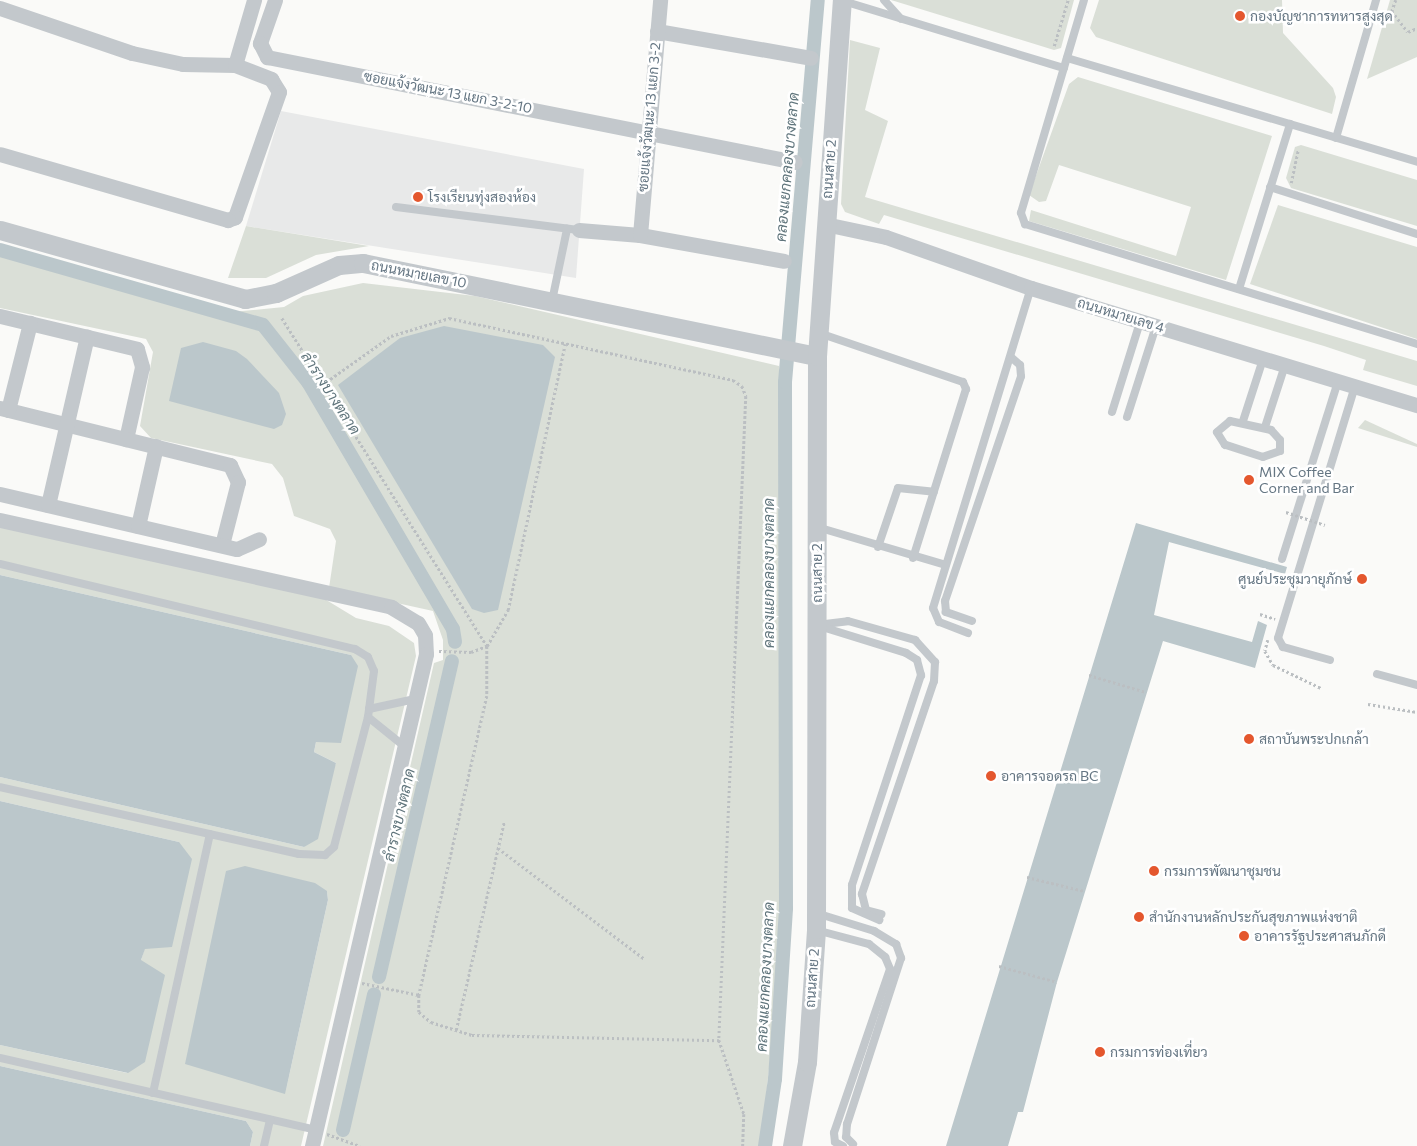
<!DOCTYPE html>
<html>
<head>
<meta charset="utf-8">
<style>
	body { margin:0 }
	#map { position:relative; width:1417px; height:1146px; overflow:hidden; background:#fafaf8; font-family:Commissioner,Sarabun,sans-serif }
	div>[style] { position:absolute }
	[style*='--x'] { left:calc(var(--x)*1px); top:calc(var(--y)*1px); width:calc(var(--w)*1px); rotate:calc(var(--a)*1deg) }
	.built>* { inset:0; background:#e8e9e9 }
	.green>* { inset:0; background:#dadfd7 }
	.water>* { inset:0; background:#bbc7cb }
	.canal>* { height:14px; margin:-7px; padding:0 7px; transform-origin:7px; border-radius:7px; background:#bbc7cb }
	.path>* { height:2.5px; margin-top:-1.25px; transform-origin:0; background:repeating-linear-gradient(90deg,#bbbfc2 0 2.5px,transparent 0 5px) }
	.service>* { height:8px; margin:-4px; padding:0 4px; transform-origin:4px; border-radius:4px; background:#c3c8cc }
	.minor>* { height:15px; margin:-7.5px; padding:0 7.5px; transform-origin:7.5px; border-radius:7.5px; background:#c3c8cc }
	.tertiary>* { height:19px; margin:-9.5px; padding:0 9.5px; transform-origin:9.5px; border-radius:9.5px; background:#c3c8cc }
	.path-bridge>* { height:2.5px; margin-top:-1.25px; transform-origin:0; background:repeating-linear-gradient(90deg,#bbbfc2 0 2.5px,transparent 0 5px) }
	.dots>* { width:14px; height:14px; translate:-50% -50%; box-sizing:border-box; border:2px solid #fff; border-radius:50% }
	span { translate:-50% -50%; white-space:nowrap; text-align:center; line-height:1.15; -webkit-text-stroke:5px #fff; paint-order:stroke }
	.poi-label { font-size:14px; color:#657683 }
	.left { translate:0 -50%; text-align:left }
	.right { translate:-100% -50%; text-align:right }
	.street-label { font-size:14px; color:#657683 }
	.water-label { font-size:15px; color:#60757c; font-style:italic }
</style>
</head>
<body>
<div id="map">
	<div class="built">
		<div style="clip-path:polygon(281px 111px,584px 169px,576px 278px,246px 226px)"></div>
	</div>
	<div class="green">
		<div style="clip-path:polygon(891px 0,1074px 0,1061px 48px,1054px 50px)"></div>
		<div style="clip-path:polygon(1099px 0,1282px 0,1283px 33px,1333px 88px,1336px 97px,1332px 114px,1096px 37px,1090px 28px)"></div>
		<div style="clip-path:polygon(1390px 0,1417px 0,1417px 57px,1367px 79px)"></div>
		<div style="clip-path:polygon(850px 40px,880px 48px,865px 110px,888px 121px,865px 197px,1417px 361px,1417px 386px,1363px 370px,1366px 360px,1324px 346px,884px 215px,879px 224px,845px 212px,841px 204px)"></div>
		<div style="clip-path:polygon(1078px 77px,1272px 136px,1226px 280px,1029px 221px,1031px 210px,1176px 256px,1191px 207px,1059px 165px,1046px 201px,1039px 202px,1029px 195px,1069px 84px)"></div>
		<div style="clip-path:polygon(1301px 145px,1417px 180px,1417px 226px,1291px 188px,1286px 178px,1295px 147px)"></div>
		<div style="clip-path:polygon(1278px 205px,1417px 247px,1417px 339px,1250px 284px)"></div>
		<div style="clip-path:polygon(246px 226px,369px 246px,316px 255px,266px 278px,228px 278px)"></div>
		<div style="clip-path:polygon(0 245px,232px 312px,284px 307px,303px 296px,363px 283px,475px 296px,779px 366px,782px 872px,776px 1001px,761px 1146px,323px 1146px,434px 663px,443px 660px,443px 640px,433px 611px,329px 588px,336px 541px,330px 529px,294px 516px,283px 478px,272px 464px,151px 438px,140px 426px,153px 352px,146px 339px,0 308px)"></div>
		<div style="clip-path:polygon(1365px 420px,1417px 444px,1417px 447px,1358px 428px)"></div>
		<div style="clip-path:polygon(evenodd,0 527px,323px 598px,356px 618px,389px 626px,414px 643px,416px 656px,301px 1146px,250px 1146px,253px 1132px,246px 1121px,0 1066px,0 1045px,127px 1073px,141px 960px,179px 842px,0 801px,0 777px,304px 847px,336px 763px,314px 752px,316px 742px,351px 655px,0 575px,0 527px,327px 891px,328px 900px,285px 1094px,327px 891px)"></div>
	</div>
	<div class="water">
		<div style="clip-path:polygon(444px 326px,543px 345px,555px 357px,498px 610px,484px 613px,472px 609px,338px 385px,400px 338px)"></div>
		<div style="clip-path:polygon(203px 342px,236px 351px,247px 359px,279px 393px,286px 414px,282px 425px,274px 429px,169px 401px,181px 348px)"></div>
		<div style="clip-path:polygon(1136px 523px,1287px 567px,1285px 574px,1169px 542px,1154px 615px,1252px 642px,1258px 621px,1267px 625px,1255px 668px,1163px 641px,1057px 982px,1023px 1112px,1018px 1112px,1008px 1146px,946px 1146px)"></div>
		<div style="clip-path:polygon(0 575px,351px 655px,358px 666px,341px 743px,316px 742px,314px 752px,336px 763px,318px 839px,304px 847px,0 777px)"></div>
		<div style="clip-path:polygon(0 801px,179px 842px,192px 859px,172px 947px,145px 949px,141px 960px,165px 975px,145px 1062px,128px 1073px,0 1045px)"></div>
		<div style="clip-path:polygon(245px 866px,315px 883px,327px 891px,328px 900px,285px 1094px,185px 1064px,226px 871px)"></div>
		<div style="clip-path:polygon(0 1066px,246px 1121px,253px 1132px,250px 1146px,0 1146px)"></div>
	</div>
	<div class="canal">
		<div style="--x:0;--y:250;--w:273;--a:15.9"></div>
		<div style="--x:263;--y:325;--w:73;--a:51.7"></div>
		<div style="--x:308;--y:382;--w:286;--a:59.6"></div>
		<div style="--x:453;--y:629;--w:13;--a:81"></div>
		<div style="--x:379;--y:977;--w:324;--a:-77"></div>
		<div style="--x:343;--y:1130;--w:139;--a:-77.1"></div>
		<div style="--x:765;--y:1146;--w:68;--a:-81.5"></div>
		<div style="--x:775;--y:1079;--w:171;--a:-86.3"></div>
		<div style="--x:786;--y:908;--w:526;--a:-90.11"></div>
		<div style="--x:785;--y:382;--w:383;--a:-85.1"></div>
	</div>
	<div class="path">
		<div style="--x:1396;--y:0;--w:12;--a:110"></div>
		<div style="--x:1392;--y:11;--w:26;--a:53"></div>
		<div style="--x:1408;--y:32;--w:10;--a:-24"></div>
		<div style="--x:1054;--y:46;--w:48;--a:-73.1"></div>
		<div style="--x:1291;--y:183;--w:33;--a:-78"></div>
		<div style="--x:282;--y:318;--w:387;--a:58"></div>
		<div style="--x:487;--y:646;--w:50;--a:90"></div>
		<div style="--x:487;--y:696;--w:307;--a:102.8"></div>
		<div style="--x:419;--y:995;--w:17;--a:90"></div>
		<div style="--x:419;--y:1012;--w:16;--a:40"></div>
		<div style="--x:431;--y:1022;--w:43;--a:17.6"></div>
		<div style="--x:472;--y:1035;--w:247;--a:1.2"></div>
		<div style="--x:326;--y:382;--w:80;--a:-35.3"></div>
		<div style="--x:391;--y:336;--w:61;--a:-17.2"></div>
		<div style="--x:449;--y:318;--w:291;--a:12.3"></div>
		<div style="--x:733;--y:380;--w:11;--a:34"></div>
		<div style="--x:742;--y:386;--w:11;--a:68"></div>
		<div style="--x:746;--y:396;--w:645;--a:92.4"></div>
		<div style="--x:719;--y:1040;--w:78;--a:71.3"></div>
		<div style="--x:744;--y:1114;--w:32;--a:92"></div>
		<div style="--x:1260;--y:614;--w:16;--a:18"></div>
		<div style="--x:1268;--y:640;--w:11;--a:105"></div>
		<div style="--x:1265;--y:651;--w:16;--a:60"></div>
		<div style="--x:1273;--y:665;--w:53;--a:25.6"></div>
		<div style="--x:439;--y:651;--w:32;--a:2"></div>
		<div style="--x:471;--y:652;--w:17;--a:-21"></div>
		<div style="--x:487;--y:646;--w:42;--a:-59.7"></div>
		<div style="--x:508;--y:610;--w:272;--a:-77.9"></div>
		<div style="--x:1089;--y:675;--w:59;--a:16.6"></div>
		<div style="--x:1368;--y:704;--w:50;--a:9.3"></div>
		<div style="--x:498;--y:848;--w:184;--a:37.1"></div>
		<div style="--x:1027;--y:877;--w:59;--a:13.8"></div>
		<div style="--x:999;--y:966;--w:60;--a:15.4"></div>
		<div style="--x:362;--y:983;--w:58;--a:11.9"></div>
		<div style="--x:456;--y:1030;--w:213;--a:-77"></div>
		<div style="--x:327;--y:1134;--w:35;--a:20"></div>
	</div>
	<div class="service">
		<div style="--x:884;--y:0;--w:25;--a:48"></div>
		<div style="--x:1084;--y:0;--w:222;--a:106.5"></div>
		<div style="--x:1021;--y:213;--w:12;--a:70"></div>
		<div style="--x:1025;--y:224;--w:410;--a:17"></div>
		<div style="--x:843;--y:1;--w:231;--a:16.9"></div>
		<div style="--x:1067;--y:58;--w:365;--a:16.5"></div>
		<div style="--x:1336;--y:138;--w:144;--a:-73.8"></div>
		<div style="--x:1270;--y:187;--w:154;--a:17.7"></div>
		<div style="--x:396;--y:207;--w:184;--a:7.2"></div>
		<div style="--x:1239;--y:289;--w:173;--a:-72.8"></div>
		<div style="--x:552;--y:301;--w:74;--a:-78.2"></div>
		<div style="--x:819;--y:333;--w:152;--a:18.8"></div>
		<div style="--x:963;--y:382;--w:8;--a:67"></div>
		<div style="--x:966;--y:389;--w:177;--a:107.4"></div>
		<div style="--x:1112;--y:412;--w:94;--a:-72.7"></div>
		<div style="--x:1127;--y:417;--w:96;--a:-72.3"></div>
		<div style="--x:1230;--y:421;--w:42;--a:12.4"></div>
		<div style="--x:1271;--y:430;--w:13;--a:48"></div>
		<div style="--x:1280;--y:440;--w:11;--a:90"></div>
		<div style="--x:1280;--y:451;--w:18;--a:161"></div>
		<div style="--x:1263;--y:457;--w:40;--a:-162"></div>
		<div style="--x:1225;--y:445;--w:15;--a:-122"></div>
		<div style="--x:1217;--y:432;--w:17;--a:-40"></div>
		<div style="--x:1243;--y:421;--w:65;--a:-72.1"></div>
		<div style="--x:1265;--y:427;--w:65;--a:-72.1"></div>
		<div style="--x:817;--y:527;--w:134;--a:16.4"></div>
		<div style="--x:878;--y:547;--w:62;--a:-71.3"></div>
		<div style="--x:898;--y:488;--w:36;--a:6"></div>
		<div style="--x:1282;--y:559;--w:187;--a:-72.5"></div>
		<div style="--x:0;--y:564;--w:365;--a:13.5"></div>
		<div style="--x:355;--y:649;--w:15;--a:32"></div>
		<div style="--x:368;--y:657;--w:15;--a:67"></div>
		<div style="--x:374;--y:671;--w:46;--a:97.4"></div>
		<div style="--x:368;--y:717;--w:134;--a:104.7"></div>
		<div style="--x:334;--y:847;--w:12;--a:138"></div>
		<div style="--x:325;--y:855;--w:26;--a:-178"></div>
		<div style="--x:299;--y:854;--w:306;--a:-167.4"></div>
		<div style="--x:972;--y:621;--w:28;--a:-161"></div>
		<div style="--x:946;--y:612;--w:11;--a:-95"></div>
		<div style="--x:945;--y:601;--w:237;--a:-71.3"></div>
		<div style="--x:1021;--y:376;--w:11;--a:-95"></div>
		<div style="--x:1020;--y:365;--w:11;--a:-139"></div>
		<div style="--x:817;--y:625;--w:31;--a:-7"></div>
		<div style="--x:848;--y:621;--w:70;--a:15.8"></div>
		<div style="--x:915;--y:640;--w:30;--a:48"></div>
		<div style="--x:935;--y:662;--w:19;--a:93"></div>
		<div style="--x:934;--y:681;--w:225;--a:108.7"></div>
		<div style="--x:862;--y:894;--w:16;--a:76"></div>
		<div style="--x:866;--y:910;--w:16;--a:15"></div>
		<div style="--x:819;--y:626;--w:91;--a:17.2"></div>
		<div style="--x:906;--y:653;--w:13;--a:32"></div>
		<div style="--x:917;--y:660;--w:16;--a:75"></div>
		<div style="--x:921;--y:675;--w:221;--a:108.2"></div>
		<div style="--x:852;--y:885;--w:23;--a:90"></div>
		<div style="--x:852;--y:908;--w:30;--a:24"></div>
		<div style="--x:968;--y:633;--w:31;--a:-159"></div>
		<div style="--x:939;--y:622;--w:15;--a:-113"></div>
		<div style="--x:933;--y:608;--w:335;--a:-73"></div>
		<div style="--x:1330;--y:660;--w:49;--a:-164.5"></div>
		<div style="--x:1283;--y:647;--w:10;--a:-119"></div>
		<div style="--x:1278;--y:638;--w:264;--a:-73"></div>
		<div style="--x:1377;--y:674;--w:41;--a:15.4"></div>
		<div style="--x:369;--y:709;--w:47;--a:-12.3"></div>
		<div style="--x:368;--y:717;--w:46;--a:38.9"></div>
		<div style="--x:816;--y:913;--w:61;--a:17.2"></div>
		<div style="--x:874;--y:931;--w:26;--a:31"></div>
		<div style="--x:896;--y:944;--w:15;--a:70"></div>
		<div style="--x:901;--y:958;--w:175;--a:108"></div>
		<div style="--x:847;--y:1124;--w:13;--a:94"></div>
		<div style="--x:846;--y:1137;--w:10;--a:45"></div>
		<div style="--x:816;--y:930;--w:55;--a:14.8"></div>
		<div style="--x:869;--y:944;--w:21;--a:39"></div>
		<div style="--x:885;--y:957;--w:13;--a:67"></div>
		<div style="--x:890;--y:969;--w:173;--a:108.9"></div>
		<div style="--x:834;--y:1133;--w:9;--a:84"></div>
		<div style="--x:835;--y:1142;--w:9;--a:27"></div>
		<div style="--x:0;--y:1058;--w:324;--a:12.8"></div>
		<div style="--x:153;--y:1093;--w:265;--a:-77.6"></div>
		<div style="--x:264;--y:1146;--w:27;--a:-77"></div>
	</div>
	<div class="minor">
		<div style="--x:275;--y:0;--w:46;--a:109.2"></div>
		<div style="--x:260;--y:43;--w:16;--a:63"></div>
		<div style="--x:267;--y:57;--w:538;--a:11.25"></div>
		<div style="--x:0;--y:8;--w:139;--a:18.8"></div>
		<div style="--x:132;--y:53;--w:52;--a:12.2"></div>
		<div style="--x:183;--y:64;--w:52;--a:1.1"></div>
		<div style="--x:235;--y:65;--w:39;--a:21"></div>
		<div style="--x:271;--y:79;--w:15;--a:58"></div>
		<div style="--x:279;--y:92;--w:133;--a:109.4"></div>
		<div style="--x:235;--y:217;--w:8;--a:157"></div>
		<div style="--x:228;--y:220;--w:237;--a:-163.9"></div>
		<div style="--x:657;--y:31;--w:156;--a:9.9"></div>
		<div style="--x:235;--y:65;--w:68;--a:-73.7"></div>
		<div style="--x:825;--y:224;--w:62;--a:12"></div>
		<div style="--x:886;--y:237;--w:154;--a:19.4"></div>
		<div style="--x:1031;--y:288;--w:403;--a:16.9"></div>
		<div style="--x:579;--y:230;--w:61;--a:4.7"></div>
		<div style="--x:640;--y:235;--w:146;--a:10.2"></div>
		<div style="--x:640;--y:235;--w:236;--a:-85.1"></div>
		<div style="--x:0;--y:316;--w:141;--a:13.5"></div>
		<div style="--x:137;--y:349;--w:19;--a:74"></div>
		<div style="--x:142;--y:367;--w:74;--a:102.5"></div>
		<div style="--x:0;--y:408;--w:237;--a:13.9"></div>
		<div style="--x:230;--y:465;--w:19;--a:65"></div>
		<div style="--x:238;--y:482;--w:65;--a:104.3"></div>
		<div style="--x:8;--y:410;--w:90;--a:-75.8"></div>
		<div style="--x:0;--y:494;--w:243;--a:13.1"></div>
		<div style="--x:237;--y:549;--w:24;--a:-24"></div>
		<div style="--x:48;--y:505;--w:173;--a:-77"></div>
		<div style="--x:0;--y:520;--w:401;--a:12.5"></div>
		<div style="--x:391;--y:607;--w:31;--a:31"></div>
		<div style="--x:418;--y:623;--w:14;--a:60"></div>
		<div style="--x:425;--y:635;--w:19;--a:87"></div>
		<div style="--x:426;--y:654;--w:505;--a:103.05"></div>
		<div style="--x:138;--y:526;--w:82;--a:-77.3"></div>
	</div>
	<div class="tertiary">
		<div style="--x:0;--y:230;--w:255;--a:15.7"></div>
		<div style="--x:245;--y:299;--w:32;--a:-11"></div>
		<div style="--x:276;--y:293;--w:69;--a:-24"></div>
		<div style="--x:339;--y:265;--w:24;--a:-5"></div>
		<div style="--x:363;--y:263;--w:463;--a:11.6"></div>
		<div style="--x:792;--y:1146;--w:85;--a:-79.9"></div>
		<div style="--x:807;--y:1062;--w:133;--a:-86.1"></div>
		<div style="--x:816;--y:929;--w:573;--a:-89.9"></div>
		<div style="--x:817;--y:356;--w:357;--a:-86"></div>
	</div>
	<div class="path-bridge">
		<div style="--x:1286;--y:512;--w:41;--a:18.4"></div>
	</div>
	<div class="dots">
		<div style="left:1240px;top:16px;background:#e4572e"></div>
		<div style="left:418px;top:197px;background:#e4572e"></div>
		<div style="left:1249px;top:480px;background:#e4572e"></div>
		<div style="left:1362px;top:579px;background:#e4572e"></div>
		<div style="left:1249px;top:739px;background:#e4572e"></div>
		<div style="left:991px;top:776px;background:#e4572e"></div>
		<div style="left:1154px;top:871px;background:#e4572e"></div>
		<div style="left:1139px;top:917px;background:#e4572e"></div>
		<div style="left:1244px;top:936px;background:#e4572e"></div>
		<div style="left:1100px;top:1052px;background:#e4572e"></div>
	</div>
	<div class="poi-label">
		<span class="left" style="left:1250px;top:16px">กองบัญชาการทหารสูงสุด</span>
		<span class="left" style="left:428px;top:197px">โรงเรียนทุ่งสองห้อง</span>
		<span class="left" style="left:1259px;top:480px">MIX Coffee<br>Corner and Bar</span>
		<span class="right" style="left:1352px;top:579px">ศูนย์ประชุมวายุภักษ์</span>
		<span class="left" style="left:1259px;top:739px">สถาบันพระปกเกล้า</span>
		<span class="left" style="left:1001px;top:776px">อาคารจอดรถ BC</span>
		<span class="left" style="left:1164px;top:871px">กรมการพัฒนาชุมชน</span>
		<span class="left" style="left:1149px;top:917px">สำนักงานหลักประกันสุขภาพแห่งชาติ</span>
		<span class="left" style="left:1254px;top:936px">อาคารรัฐประศาสนภักดี</span>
		<span class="left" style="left:1110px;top:1052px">กรมการท่องเที่ยว</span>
	</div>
	<div class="street-label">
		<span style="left:448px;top:92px;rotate:11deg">ซอยแจ้งวัฒนะ 13 แยก 3-2-10</span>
		<span style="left:649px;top:117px;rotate:-85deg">ซอยแจ้งวัฒนะ 13 แยก 3-2</span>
		<span style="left:829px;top:169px;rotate:-86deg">ถนนสาย 2</span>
		<span style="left:419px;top:274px;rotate:11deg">ถนนหมายเลข 10</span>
		<span style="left:1121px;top:315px;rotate:17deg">ถนนหมายเลข 4</span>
		<span style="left:817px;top:573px;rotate:-90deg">ถนนสาย 2</span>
		<span style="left:812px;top:978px;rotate:-86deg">ถนนสาย 2</span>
	</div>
	<div class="water-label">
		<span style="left:787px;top:167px;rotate:-85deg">คลองแยกคลองบางตลาด</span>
		<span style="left:331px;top:393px;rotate:57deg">ลำรางบางตลาด</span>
		<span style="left:769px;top:573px;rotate:-90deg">คลองแยกคลองบางตลาด</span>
		<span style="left:399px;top:815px;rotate:-77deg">ลำรางบางตลาด</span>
		<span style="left:765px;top:977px;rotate:-87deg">คลองแยกคลองบางตลาด</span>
	</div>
</div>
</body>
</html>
